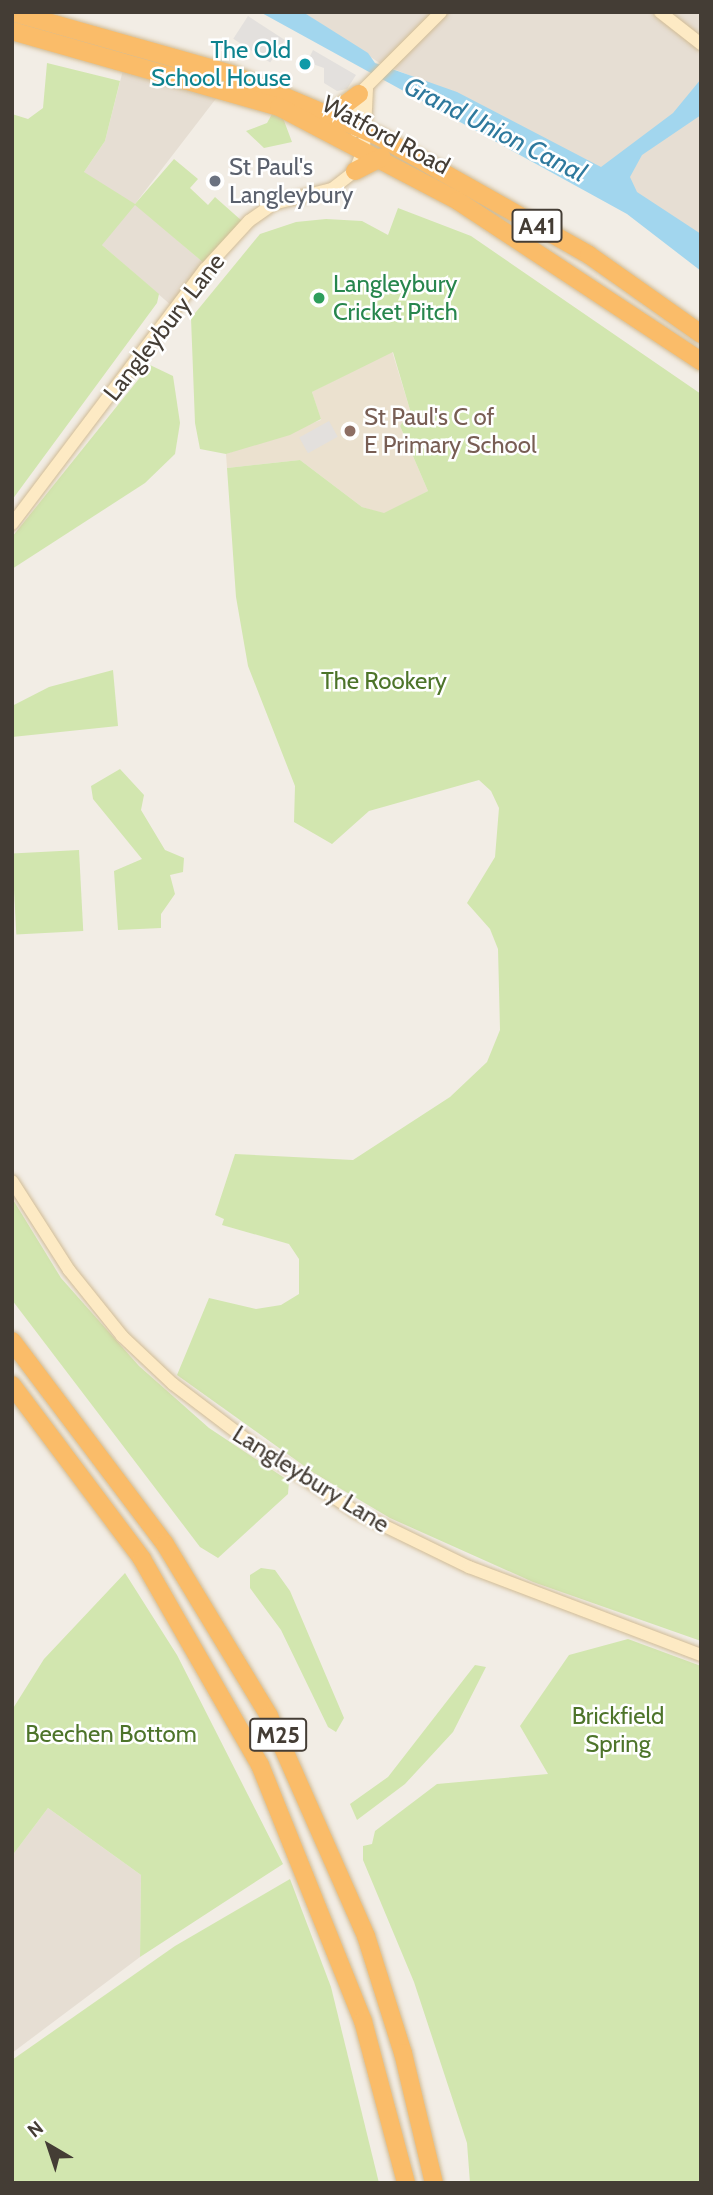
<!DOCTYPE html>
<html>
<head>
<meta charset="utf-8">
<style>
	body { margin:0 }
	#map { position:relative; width:713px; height:2195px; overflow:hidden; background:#f2ede5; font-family:Cabin,sans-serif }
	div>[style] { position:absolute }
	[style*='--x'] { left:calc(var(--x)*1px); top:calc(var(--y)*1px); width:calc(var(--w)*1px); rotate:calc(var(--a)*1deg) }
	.residential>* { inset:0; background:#e6ded3 }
	.education>* { inset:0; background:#ebe1cf }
	.green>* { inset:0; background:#d2e6af; transform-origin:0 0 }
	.parking>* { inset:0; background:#e3e0dd; transform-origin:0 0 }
	.water>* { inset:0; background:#a2d6ee }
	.roads { filter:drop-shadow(0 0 2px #d1bc96) drop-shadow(0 0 2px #d1bc96) }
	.secondary>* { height:12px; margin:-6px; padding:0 6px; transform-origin:6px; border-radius:6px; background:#fdeac4 }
	.highway>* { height:18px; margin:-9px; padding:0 9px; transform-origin:9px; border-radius:9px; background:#fabc69 }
	.dots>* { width:19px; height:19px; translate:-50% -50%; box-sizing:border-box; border:4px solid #fff; border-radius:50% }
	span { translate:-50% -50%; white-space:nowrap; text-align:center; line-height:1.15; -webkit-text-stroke:5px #fff; paint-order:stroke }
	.shield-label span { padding:2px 5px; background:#fff; border:2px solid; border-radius:5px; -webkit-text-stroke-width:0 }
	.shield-label { font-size:23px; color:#443d35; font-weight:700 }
	.culture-label { font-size:24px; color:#0d838f }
	.right { translate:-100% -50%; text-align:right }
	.street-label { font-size:24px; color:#443d35 }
	.worship-label { font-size:24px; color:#5b616d }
	.left { translate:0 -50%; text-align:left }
	.leisure-label { font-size:24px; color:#27864d }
	.education-label { font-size:24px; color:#785e54 }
	.park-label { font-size:24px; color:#4d742a }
	.water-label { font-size:26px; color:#2e799d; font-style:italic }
	.frame { position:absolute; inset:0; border:14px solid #443d35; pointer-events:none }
	.north { position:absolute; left:14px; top:2111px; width:70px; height:70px; -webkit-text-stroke:5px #fff; paint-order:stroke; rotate:321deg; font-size:19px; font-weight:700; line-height:28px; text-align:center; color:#443d35 }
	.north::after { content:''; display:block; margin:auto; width:24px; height:32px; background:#443d35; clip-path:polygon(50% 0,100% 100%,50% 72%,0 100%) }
</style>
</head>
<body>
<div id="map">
	<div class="residential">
		<div style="clip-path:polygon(303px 12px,437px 12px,387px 68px)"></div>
		<div style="clip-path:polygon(446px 12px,701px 12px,701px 240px,449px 91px,391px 68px)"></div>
		<div style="clip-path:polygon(123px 70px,218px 96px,135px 204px,205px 264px,172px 306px,102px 245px,84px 172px,105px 141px)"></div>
		<div style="clip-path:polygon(48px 1808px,141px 1875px,140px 1957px,12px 2053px,12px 1856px)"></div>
	</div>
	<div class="education">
		<div style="clip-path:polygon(392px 351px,410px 410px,400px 426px,428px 491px,384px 514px,362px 507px,300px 460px,227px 468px,226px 454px,321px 420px,312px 392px)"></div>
	</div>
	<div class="green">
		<div style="clip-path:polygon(47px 63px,120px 81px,105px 141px,84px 172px,135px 204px,174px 159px,198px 179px,190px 188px,208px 205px,215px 197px,242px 221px,205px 264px,135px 205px,102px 245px,159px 294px,157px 303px,12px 500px,12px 114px,28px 119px,43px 108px)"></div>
		<div style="clip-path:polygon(272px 114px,283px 118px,292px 142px,264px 148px,246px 131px,267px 123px)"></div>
		<div style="clip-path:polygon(398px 208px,471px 236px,701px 394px,701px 1641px,533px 1582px,390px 1518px,314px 1473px,177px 1375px,209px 1298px,256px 1309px,281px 1305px,299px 1294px,299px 1259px,289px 1244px,222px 1225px,224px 1219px,215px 1215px,235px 1154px,353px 1160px,450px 1097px,487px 1062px,500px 1030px,498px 949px,490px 929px,467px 903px,495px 857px,499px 808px,491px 791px,479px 780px,369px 811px,332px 844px,294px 822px,295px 786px,248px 666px,236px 597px,227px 468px,300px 460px,362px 507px,384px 513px,428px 491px,400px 426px,410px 410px,393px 352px,312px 392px,321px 419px,290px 435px,226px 454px,200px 449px,195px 423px,191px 318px,260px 234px,296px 222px,326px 219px,362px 221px,388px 235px)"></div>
		<div style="clip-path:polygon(150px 365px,173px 376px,180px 423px,175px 454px,145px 483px,12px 569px,12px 537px)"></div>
		<div style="clip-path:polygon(113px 670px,118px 726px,12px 737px,12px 706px,49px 687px)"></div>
		<div style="clip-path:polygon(120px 769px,144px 795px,141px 810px,165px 850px,184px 858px,183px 872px,170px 875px,175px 894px,161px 914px,161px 928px,118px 930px,114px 871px,142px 859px,93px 799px,91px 786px)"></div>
		<div style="left:79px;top:850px;width:81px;height:67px;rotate:87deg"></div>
		<div style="clip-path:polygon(12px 1198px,61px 1278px,139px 1366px,209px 1428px,289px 1481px,288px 1494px,218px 1558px,200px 1547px,12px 1300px)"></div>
		<div style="clip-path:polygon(261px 1568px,275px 1570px,290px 1591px,344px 1718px,336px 1732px,328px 1727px,281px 1630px,250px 1588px,250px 1575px)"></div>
		<div style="clip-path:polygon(125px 1573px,177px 1655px,283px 1864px,140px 1957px,141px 1875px,48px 1808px,12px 1856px,12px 1710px,44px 1659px)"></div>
		<div style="clip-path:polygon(628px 1639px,701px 1666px,701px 2183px,470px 2183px,467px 2143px,414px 1982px,363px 1860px,363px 1846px,372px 1844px,375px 1831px,437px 1784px,548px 1774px,520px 1726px,569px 1655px)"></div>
		<div style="clip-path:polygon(475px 1665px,486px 1667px,453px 1732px,405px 1784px,357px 1820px,350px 1804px,388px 1777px)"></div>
		<div style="clip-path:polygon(290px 1879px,331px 1987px,379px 2183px,12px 2183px,12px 2060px,175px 1946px)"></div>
	</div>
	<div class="parking">
		<div style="left:248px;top:16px;width:44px;height:27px;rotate:33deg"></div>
		<div style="clip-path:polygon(313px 50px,356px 75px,347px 89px,337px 91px,324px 83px,324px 68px,307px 62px)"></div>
		<div style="left:329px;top:421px;width:18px;height:34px;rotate:61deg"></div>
	</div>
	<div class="water">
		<div style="clip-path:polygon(260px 12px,303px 12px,368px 53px,375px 63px,457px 92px,601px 167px,673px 113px,701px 79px,701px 115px,642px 155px,630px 177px,637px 192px,701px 234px,701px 271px,627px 214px)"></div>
	</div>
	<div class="roads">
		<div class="secondary">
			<div style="--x:660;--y:12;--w:52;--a:38"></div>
			<div style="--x:356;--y:131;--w:37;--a:-85"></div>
			<div style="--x:359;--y:94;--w:116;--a:-45"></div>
			<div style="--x:12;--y:524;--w:320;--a:-52.9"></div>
			<div style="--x:205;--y:269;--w:65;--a:-47.5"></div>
			<div style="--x:249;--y:221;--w:29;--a:-35"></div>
			<div style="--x:273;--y:204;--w:61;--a:-14.3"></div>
			<div style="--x:332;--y:189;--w:29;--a:-38"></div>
			<div style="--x:355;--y:171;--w:25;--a:-69"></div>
			<div style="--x:364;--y:148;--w:59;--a:-87.1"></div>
			<div style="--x:12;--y:1181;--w:106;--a:57.4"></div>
			<div style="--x:69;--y:1270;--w:85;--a:51.2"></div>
			<div style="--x:122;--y:1336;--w:70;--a:43.3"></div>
			<div style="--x:173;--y:1384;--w:104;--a:37.2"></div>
			<div style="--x:256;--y:1447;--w:119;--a:33"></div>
			<div style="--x:356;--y:1512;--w:126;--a:26"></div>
			<div style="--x:469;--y:1567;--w:248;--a:20.8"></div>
		</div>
		<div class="highway">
			<div style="--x:12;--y:12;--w:228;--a:15.8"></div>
			<div style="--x:231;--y:74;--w:162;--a:22.9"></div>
			<div style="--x:380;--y:137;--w:240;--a:29.4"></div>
			<div style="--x:589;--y:255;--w:137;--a:35.2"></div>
			<div style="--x:12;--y:31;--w:278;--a:15.9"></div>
			<div style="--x:279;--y:107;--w:202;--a:27.7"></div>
			<div style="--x:458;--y:201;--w:291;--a:33.4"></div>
			<div style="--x:331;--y:115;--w:35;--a:-37"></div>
			<div style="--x:355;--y:171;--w:30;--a:-27"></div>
			<div style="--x:12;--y:1341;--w:254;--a:53"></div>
			<div style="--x:165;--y:1544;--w:201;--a:58.8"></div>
			<div style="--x:269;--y:1716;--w:240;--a:66.2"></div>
			<div style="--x:366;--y:1936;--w:123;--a:72.5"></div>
			<div style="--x:403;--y:2053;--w:134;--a:76.6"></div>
			<div style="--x:12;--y:1385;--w:217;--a:53.2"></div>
			<div style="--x:142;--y:1559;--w:237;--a:60.2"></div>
			<div style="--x:260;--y:1765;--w:276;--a:68.1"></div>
			<div style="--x:363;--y:2021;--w:168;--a:75.1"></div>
		</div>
	</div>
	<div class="dots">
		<div style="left:305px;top:64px;background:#0f9aa8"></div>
		<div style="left:215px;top:181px;background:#6b7280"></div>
		<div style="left:319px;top:298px;background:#2e9e5b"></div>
		<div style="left:350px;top:431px;background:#8d6e63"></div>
	</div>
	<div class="shield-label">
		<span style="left:537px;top:226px">A41</span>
		<span style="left:278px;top:1735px">M25</span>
	</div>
	<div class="culture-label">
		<span class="right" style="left:291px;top:64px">The Old<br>School House</span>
	</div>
	<div class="street-label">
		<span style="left:386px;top:135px;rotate:28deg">Watford Road</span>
		<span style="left:164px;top:327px;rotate:-52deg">Langleybury Lane</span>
		<span style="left:311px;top:1479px;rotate:32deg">Langleybury Lane</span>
	</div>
	<div class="worship-label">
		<span class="left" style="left:229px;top:181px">St Paul's<br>Langleybury</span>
	</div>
	<div class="leisure-label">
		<span class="left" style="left:333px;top:298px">Langleybury<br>Cricket Pitch</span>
	</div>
	<div class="education-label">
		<span class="left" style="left:364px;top:431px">St Paul's C of<br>E Primary School</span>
	</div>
	<div class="park-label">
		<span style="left:384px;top:681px">The Rookery</span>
		<span style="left:618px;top:1730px">Brickfield<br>Spring</span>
		<span style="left:111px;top:1734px">Beechen Bottom</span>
	</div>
	<div class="water-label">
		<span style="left:495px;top:130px;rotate:27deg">Grand Union Canal</span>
	</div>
	<div class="frame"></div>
	<div class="north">N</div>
</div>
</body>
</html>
